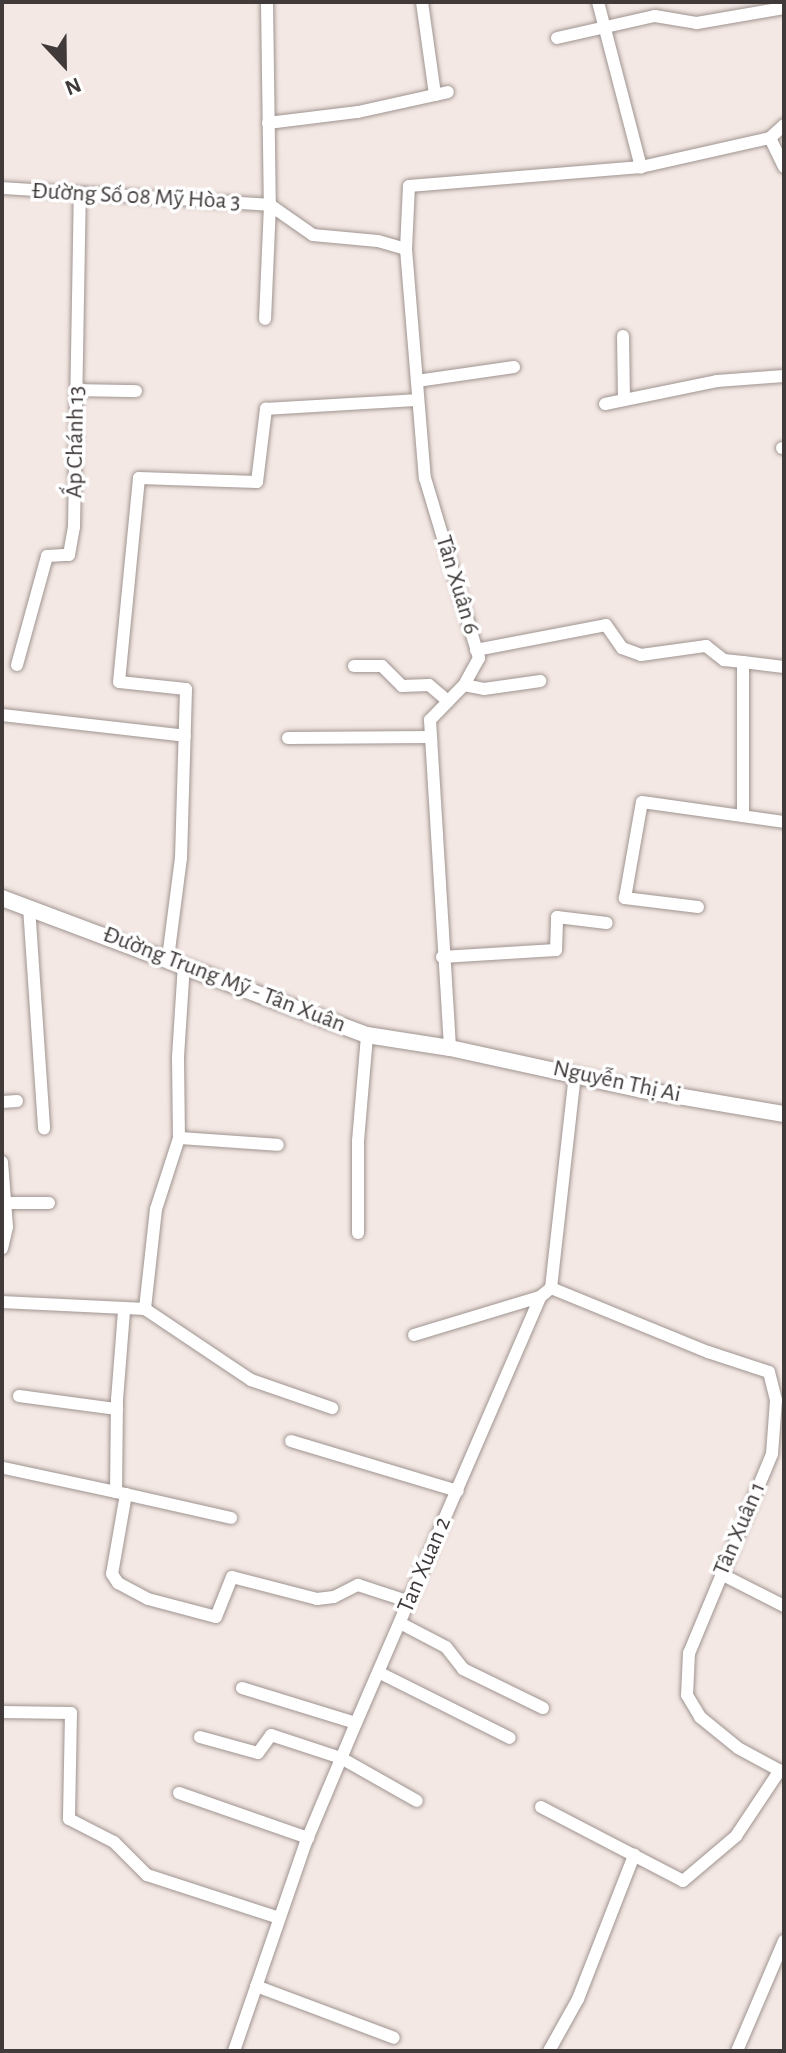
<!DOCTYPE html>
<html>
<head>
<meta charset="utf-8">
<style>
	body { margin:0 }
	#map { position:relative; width:786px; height:2053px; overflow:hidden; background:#f4e8e4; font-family:"Alegreya Sans",sans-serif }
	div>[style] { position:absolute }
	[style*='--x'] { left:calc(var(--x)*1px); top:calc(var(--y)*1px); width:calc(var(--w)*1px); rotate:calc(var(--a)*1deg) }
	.roads { filter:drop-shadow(0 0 2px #9f9490) drop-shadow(0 0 2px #9f9490) }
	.minor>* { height:12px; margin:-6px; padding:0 6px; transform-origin:6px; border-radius:6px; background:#fff }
	.tertiary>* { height:16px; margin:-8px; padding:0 8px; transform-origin:8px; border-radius:8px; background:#fff }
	span { translate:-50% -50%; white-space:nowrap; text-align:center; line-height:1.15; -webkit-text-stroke:7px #fff; paint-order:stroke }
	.street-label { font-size:24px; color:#403b3a }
	.frame { position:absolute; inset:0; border:4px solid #403b3a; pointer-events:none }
	.north { position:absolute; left:24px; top:24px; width:80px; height:80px; -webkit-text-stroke:6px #fff; paint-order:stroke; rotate:158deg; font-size:22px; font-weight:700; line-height:32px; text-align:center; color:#403b3a }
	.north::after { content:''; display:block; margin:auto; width:28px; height:36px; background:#403b3a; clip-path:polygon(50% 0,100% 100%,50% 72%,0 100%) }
</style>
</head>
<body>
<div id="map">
	<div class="roads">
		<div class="minor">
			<div style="--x:267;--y:2;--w:203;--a:89.2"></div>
			<div style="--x:270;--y:205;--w:52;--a:34.9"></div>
			<div style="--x:313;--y:235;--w:65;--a:5.3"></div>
			<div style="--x:378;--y:241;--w:29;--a:16"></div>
			<div style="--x:406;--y:249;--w:230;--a:85.3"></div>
			<div style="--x:425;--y:478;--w:188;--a:73.3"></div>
			<div style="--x:479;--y:658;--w:31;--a:119"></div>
			<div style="--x:464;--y:685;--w:49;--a:134.2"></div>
			<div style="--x:430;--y:720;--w:329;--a:86.5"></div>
			<div style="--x:422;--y:2;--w:94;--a:82"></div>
			<div style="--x:598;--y:2;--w:171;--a:75.4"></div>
			<div style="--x:557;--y:38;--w:100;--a:-12.7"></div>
			<div style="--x:655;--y:16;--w:43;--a:9.5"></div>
			<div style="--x:697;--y:23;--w:88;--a:-9.8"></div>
			<div style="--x:268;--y:123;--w:91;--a:-7"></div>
			<div style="--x:358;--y:112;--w:92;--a:-12.5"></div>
			<div style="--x:770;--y:138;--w:32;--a:64"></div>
			<div style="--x:2;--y:188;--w:269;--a:3.6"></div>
			<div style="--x:270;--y:205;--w:114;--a:92.5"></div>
			<div style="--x:406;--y:249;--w:63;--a:-87.3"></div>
			<div style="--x:409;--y:186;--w:233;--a:-4.7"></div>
			<div style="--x:641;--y:167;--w:132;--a:-12.7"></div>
			<div style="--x:770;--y:138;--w:19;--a:-43"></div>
			<div style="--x:623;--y:336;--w:62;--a:89.1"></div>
			<div style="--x:417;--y:381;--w:98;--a:-8.2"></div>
			<div style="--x:77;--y:390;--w:59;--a:1"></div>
			<div style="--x:605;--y:404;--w:114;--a:-11.6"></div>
			<div style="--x:717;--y:381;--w:67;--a:-4.3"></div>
			<div style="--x:782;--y:448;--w:2;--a:0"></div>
			<div style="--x:476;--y:650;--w:132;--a:-10.9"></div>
			<div style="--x:606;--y:625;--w:28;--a:55"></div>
			<div style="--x:622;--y:648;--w:20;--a:20"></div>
			<div style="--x:641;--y:655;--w:66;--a:-7.9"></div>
			<div style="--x:706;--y:646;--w:23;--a:38"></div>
			<div style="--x:724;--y:660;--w:19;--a:6"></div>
			<div style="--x:17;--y:665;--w:113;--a:-74.6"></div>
			<div style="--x:47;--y:556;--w:22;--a:-3"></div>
			<div style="--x:69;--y:555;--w:28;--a:-80"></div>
			<div style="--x:74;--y:527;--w:332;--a:-89"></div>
			<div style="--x:354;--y:666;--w:28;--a:0"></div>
			<div style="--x:382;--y:666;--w:28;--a:45"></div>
			<div style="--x:402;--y:686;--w:27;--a:-2"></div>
			<div style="--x:429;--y:685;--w:25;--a:40"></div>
			<div style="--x:464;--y:685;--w:20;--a:11"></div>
			<div style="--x:484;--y:689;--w:57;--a:-8.1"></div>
			<div style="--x:2;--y:715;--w:184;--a:6.5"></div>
			<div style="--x:288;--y:738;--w:143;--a:-0.4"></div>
			<div style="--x:743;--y:816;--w:154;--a:-90"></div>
			<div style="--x:743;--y:662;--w:41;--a:7"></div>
			<div style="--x:29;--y:907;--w:222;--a:86.1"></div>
			<div style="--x:698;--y:907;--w:74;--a:-173"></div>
			<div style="--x:625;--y:898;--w:97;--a:-80"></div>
			<div style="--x:642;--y:802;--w:143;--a:8"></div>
			<div style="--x:442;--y:957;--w:114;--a:-3.5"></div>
			<div style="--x:556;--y:950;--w:33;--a:-88"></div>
			<div style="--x:557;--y:917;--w:50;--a:6.8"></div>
			<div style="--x:168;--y:958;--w:101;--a:-82.6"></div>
			<div style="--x:181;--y:858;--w:169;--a:-88.3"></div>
			<div style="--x:186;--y:689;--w:67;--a:-174"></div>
			<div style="--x:119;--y:682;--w:205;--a:-84.4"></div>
			<div style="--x:139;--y:478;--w:118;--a:1.9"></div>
			<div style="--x:257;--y:482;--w:74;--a:-83"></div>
			<div style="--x:266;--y:409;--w:152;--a:-3.4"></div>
			<div style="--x:184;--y:964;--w:94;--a:93.7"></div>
			<div style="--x:178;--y:1058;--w:80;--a:89.3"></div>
			<div style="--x:179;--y:1138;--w:75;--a:107.9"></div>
			<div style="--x:156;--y:1209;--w:101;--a:96.3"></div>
			<div style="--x:145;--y:1309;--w:128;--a:33.8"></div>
			<div style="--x:251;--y:1380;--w:86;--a:19.1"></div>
			<div style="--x:2;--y:1102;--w:15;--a:-4"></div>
			<div style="--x:179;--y:1138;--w:99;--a:4"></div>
			<div style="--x:2;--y:1162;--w:65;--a:85.6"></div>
			<div style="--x:7;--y:1227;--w:22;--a:103"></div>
			<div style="--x:7;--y:1203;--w:42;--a:0"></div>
			<div style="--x:358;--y:1233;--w:92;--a:-90"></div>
			<div style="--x:358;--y:1141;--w:106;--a:-85.1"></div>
			<div style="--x:551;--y:1288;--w:170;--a:22.2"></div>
			<div style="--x:708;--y:1352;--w:64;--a:18.2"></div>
			<div style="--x:769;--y:1372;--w:29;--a:76"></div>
			<div style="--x:776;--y:1400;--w:54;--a:94.2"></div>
			<div style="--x:772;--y:1454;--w:216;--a:112.6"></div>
			<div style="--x:689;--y:1653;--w:42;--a:92.7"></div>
			<div style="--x:687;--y:1695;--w:26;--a:59"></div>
			<div style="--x:700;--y:1717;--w:49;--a:39.2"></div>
			<div style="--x:738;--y:1748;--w:52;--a:28.5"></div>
			<div style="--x:2;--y:1302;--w:143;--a:2.8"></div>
			<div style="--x:124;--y:1311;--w:88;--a:94.5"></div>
			<div style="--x:117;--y:1399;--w:93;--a:90.6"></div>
			<div style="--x:116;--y:1492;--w:118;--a:12.7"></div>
			<div style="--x:414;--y:1335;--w:132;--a:-16.8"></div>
			<div style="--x:19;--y:1396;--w:99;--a:7.6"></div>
			<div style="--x:291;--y:1441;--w:174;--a:16.7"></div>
			<div style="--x:4;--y:1468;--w:115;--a:12.1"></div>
			<div style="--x:126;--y:1494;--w:81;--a:99.9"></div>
			<div style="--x:112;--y:1574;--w:11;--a:56"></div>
			<div style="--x:118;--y:1583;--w:34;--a:28"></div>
			<div style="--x:148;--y:1599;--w:70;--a:14.8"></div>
			<div style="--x:216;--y:1617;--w:43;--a:-68.2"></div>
			<div style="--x:232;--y:1577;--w:88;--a:14.5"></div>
			<div style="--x:317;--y:1599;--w:17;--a:-7"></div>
			<div style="--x:334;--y:1597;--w:27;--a:-27"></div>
			<div style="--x:358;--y:1585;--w:52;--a:18.1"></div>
			<div style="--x:721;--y:1574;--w:71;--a:26.9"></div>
			<div style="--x:400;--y:1623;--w:52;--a:27.6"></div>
			<div style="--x:446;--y:1647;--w:28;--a:52"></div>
			<div style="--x:463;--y:1669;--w:89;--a:26"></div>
			<div style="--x:380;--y:1673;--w:145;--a:26.6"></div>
			<div style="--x:242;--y:1688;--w:119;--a:17.1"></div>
			<div style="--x:2;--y:1712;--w:69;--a:0.8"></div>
			<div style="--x:71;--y:1713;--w:106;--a:91.1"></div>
			<div style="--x:69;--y:1819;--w:51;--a:27.1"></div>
			<div style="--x:114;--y:1842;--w:47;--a:45"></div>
			<div style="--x:147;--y:1875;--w:139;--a:18"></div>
			<div style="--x:200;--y:1737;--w:60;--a:15.4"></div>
			<div style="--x:258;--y:1753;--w:22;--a:-54"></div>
			<div style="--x:271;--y:1735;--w:74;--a:18.2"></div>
			<div style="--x:341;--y:1758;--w:87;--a:29.5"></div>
			<div style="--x:179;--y:1793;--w:137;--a:19.2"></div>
			<div style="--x:541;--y:1807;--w:160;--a:27.5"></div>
			<div style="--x:683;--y:1881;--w:70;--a:-40.3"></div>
			<div style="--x:736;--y:1836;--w:79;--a:-56.3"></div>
			<div style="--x:256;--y:1986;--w:147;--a:20.6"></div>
			<div style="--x:234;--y:2051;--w:221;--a:-71"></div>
			<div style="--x:306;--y:1842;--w:129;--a:-67.2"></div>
			<div style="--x:356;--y:1723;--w:464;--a:-66.6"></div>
			<div style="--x:540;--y:1297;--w:14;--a:-39"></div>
			<div style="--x:551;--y:1288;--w:216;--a:-83.6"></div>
			<div style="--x:549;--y:2051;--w:60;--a:-60.9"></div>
			<div style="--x:578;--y:1999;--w:155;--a:-68.7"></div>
			<div style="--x:737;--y:2051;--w:120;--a:-66.9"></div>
		</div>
		<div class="tertiary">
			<div style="--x:2;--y:898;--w:390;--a:20.6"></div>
			<div style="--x:367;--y:1035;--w:84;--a:8.9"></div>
			<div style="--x:450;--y:1048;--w:197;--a:12.3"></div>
			<div style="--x:642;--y:1090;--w:144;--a:9.6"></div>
		</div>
	</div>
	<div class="street-label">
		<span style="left:136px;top:197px;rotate:3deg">Đường Số 08 Mỹ Hòa 3</span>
		<span style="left:76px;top:442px;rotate:-89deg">Ấp Chánh 13</span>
		<span style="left:457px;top:585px;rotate:73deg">Tân Xuân 6</span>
		<span style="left:224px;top:980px;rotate:21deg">Đường Trung Mỹ - Tân Xuân</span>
		<span style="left:617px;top:1082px;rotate:12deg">Nguyễn Thị Ai</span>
		<span style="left:740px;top:1529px;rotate:-67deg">Tân Xuân 1</span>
		<span style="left:425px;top:1565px;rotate:-67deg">Tan Xuan 2</span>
	</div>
	<div class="frame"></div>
	<div class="north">N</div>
</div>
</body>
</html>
